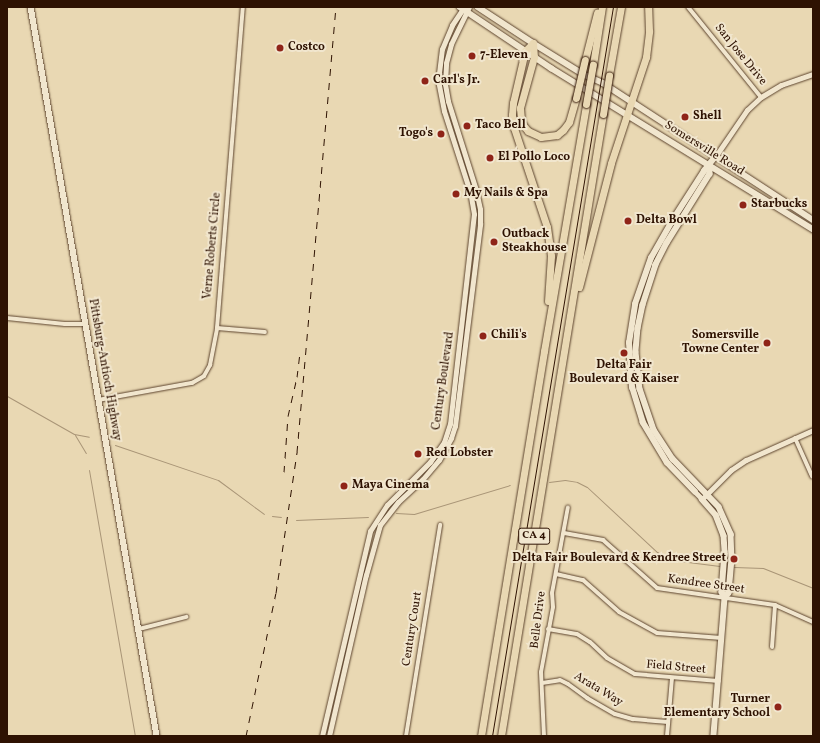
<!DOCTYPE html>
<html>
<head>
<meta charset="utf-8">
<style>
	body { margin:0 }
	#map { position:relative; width:820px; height:743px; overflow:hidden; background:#e9d8b3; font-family:Vollkorn,serif }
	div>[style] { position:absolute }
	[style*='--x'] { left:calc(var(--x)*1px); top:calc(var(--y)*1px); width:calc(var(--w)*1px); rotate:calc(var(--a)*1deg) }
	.stream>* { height:1px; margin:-0.5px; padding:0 0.5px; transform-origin:0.5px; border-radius:0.5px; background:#a99577 }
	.roads { filter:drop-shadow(0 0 1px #5d442e) drop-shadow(0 0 1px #5d442e) }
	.minor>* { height:4px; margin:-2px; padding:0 2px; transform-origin:2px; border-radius:2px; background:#f1e6ce }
	.tertiary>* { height:5px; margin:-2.5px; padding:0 2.5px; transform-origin:2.5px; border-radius:2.5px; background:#f1e6ce }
	.secondary>* { height:5.5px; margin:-2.75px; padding:0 2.75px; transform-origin:2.75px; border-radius:2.75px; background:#f1e6ce }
	.motorway>* { height:7px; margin:-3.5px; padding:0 3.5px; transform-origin:3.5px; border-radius:3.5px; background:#e9d8b3 }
	.tram>* { height:1px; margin:-0.5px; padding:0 0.5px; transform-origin:0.5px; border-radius:0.5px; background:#2e1202 }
	.rail>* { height:1px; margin-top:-0.5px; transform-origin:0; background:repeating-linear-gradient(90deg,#2e1202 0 7px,transparent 0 14px) }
	.bridges { filter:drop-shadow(0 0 1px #2e1202) drop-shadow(0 0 1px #2e1202) }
	.motorway-bridge>* { height:7px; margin:-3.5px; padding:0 3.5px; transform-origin:3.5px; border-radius:3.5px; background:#e9d8b3 }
	.dots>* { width:11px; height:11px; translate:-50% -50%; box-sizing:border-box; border:2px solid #f1e6ce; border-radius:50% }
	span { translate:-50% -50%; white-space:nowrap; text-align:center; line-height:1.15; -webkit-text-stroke:4px #f1e6ce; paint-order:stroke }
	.shield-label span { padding:1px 3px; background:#f1e6ce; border:1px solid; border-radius:3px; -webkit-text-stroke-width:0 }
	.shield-label { font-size:11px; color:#2e1202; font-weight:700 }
	.poi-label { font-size:12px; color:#2e1202; font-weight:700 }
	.left { translate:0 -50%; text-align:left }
	.right { translate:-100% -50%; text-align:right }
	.street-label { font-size:12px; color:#2e1202 }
	.frame { position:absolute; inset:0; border:8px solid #2e1202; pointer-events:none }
</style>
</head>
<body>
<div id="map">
	<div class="stream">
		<div style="--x:7;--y:396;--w:77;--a:29.6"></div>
		<div style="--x:74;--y:434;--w:15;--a:11"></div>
		<div style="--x:75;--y:435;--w:21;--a:59"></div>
		<div style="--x:115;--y:445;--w:109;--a:18.8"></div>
		<div style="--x:218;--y:480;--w:57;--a:36.5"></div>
		<div style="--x:89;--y:470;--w:270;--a:80.2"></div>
		<div style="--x:549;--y:482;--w:16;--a:-7"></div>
		<div style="--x:565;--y:480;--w:12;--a:9"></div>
		<div style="--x:577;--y:482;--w:11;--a:27"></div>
		<div style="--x:587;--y:487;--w:96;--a:42.9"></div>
		<div style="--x:657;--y:552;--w:17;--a:28"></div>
		<div style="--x:672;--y:560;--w:48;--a:7.1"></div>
		<div style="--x:396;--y:513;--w:18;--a:3"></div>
		<div style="--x:414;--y:514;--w:100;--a:-16.8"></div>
		<div style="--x:272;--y:516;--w:9;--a:6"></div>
		<div style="--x:296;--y:520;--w:72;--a:-2.4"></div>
		<div style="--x:734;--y:567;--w:29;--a:2"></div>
		<div style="--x:763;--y:568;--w:54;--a:21.8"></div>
	</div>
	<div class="roads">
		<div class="minor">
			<div style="--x:688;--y:7;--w:116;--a:51"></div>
			<div style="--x:7;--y:318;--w:58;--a:5.9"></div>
			<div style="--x:65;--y:324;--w:20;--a:0"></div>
			<div style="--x:217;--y:328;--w:48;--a:4.8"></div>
			<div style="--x:98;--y:400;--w:96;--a:-10.3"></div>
			<div style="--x:192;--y:383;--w:14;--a:-30"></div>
			<div style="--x:204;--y:376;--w:13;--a:-61"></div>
			<div style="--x:210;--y:365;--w:38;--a:-79"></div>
			<div style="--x:217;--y:328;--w:322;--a:-85.4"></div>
			<div style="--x:795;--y:438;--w:42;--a:65.9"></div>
			<div style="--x:564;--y:533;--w:40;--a:10"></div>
			<div style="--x:603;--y:540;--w:72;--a:41.6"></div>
			<div style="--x:657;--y:588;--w:119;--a:8.2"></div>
			<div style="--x:775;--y:605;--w:42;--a:24.1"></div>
			<div style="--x:556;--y:574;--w:28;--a:13"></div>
			<div style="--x:583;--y:580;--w:48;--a:41.6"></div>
			<div style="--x:619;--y:612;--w:43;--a:28.9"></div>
			<div style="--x:657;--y:633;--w:65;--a:4.4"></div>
			<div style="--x:139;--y:629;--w:49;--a:-14.3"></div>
			<div style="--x:548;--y:629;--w:29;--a:10"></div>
			<div style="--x:577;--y:634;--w:15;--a:32"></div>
			<div style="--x:590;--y:642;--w:23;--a:43"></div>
			<div style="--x:607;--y:658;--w:32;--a:30"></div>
			<div style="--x:635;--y:674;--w:84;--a:4.8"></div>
			<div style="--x:772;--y:647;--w:42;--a:-85.9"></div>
			<div style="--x:542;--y:683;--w:18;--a:-9"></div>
			<div style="--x:560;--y:680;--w:9;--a:27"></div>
			<div style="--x:568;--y:684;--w:24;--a:36"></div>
			<div style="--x:587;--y:698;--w:32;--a:30"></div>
			<div style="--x:615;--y:714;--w:19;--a:16"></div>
			<div style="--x:633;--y:719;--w:35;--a:5"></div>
			<div style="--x:406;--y:736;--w:214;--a:-80.8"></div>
			<div style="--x:544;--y:736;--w:64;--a:-92.7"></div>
			<div style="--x:541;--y:672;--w:66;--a:-79.5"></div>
			<div style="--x:553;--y:607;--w:14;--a:-94"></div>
			<div style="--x:552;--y:593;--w:87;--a:-79.5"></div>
			<div style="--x:667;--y:736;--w:58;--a:-85.1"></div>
		</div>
		<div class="tertiary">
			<div style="--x:715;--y:157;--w:57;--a:-55.8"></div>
			<div style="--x:747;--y:110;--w:19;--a:-43"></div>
			<div style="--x:761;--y:97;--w:23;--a:-31"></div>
			<div style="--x:781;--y:85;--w:34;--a:-19"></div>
			<div style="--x:695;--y:492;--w:10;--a:45"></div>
			<div style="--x:702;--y:499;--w:41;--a:-45"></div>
			<div style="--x:731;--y:470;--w:18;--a:-34"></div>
			<div style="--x:746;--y:460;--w:73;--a:-24.1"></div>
			<div style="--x:322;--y:736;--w:211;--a:-76.8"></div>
			<div style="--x:370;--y:531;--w:31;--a:-57"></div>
			<div style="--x:387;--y:505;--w:61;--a:-45"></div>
			<div style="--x:430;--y:462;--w:24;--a:-55"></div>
			<div style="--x:444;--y:442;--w:19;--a:-72"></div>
			<div style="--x:450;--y:424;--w:211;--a:-83.5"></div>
			<div style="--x:474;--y:214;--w:22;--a:-100"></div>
			<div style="--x:470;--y:192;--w:85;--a:-107.8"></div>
			<div style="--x:444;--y:111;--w:31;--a:-101"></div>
			<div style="--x:438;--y:81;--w:32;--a:-83"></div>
			<div style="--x:442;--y:49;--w:26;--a:-67"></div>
			<div style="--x:452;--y:25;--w:22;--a:-56"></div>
			<div style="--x:329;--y:736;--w:165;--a:-77.1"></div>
			<div style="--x:366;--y:575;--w:52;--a:-74.4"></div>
			<div style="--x:380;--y:525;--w:29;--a:-52"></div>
			<div style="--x:398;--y:502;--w:33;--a:-43"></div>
			<div style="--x:422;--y:480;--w:26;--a:-50"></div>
			<div style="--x:439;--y:460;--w:25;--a:-61"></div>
			<div style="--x:451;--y:438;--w:13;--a:-72"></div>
			<div style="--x:455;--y:426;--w:204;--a:-82.9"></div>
			<div style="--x:480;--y:224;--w:15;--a:-90"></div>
			<div style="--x:480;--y:209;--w:19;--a:-102"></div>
			<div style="--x:476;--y:190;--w:93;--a:-107.5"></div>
			<div style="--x:448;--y:101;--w:17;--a:-100"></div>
			<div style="--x:445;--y:84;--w:21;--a:-87"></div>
			<div style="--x:446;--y:63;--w:20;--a:-75"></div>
			<div style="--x:451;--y:44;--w:41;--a:-64.1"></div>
		</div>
		<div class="secondary">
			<div style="--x:31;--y:7;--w:740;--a:80.19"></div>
			<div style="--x:460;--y:7;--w:110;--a:33.8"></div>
			<div style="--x:551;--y:68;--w:308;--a:31.6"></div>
			<div style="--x:478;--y:7;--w:66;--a:33.2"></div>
			<div style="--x:533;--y:43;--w:59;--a:31.8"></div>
			<div style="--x:583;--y:74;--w:22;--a:24"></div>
			<div style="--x:603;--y:83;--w:251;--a:33.1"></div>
			<div style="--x:710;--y:165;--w:9;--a:90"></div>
			<div style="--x:710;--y:174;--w:81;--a:121.9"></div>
			<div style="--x:667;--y:243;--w:25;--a:117"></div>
			<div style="--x:656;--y:265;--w:42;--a:108"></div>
			<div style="--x:643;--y:305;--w:24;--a:102"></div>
			<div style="--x:638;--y:328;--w:24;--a:95"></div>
			<div style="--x:636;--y:352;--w:37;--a:84"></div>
			<div style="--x:640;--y:389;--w:43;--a:71.1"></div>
			<div style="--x:654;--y:430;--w:35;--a:57"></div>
			<div style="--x:673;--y:459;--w:66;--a:46.2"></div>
			<div style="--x:719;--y:507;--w:30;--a:66"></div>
			<div style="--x:731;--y:534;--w:25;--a:88"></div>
			<div style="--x:732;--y:559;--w:34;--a:95"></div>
			<div style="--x:729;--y:593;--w:6;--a:129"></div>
			<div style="--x:725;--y:598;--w:138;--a:94.6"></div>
			<div style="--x:695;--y:492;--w:40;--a:-134"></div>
			<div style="--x:667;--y:463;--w:47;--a:-121"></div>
			<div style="--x:643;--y:423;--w:37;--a:-107"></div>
			<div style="--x:632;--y:388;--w:45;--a:-93.8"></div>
			<div style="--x:629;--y:343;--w:39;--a:-81"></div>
			<div style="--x:635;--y:304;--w:49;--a:-70.8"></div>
			<div style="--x:651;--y:258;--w:46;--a:-60.1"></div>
			<div style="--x:674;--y:218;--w:56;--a:-57.4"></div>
			<div style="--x:704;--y:171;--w:18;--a:-52"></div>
			<div style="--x:702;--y:499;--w:21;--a:49"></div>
			<div style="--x:716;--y:515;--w:22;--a:69"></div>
			<div style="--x:724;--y:536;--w:16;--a:86"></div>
			<div style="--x:725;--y:552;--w:40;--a:94.3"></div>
			<div style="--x:722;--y:592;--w:7;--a:63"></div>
		</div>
		<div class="motorway">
			<div style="--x:533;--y:43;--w:11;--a:135"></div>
			<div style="--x:525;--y:51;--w:53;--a:103"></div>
			<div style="--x:513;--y:103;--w:12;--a:95"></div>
			<div style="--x:512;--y:115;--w:13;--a:81"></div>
			<div style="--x:514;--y:128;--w:104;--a:71.6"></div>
			<div style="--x:547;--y:227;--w:29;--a:82"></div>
			<div style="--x:551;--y:256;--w:45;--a:93.8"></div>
			<div style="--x:533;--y:43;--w:14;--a:86"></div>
			<div style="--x:534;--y:57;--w:53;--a:105.4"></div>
			<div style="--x:520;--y:108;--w:12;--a:85"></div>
			<div style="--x:521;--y:120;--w:5;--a:68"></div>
			<div style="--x:523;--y:125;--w:8;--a:50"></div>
			<div style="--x:528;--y:131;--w:14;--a:25"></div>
			<div style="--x:541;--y:137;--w:16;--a:-7"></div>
			<div style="--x:557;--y:135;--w:8;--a:-40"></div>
			<div style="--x:563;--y:130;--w:10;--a:-53"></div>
			<div style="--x:569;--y:122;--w:25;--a:-74"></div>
			<div style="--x:585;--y:60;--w:49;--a:-75.7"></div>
			<div style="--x:593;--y:65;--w:59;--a:-81.2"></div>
			<div style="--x:609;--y:75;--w:69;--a:-80"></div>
			<div style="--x:579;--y:287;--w:128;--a:-75.5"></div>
			<div style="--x:611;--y:163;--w:112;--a:-71.7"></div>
			<div style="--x:646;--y:57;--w:26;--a:-83"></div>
			<div style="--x:649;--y:31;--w:24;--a:-92"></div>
			<div style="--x:481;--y:736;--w:390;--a:-80.7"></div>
			<div style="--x:544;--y:351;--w:251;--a:-80.3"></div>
			<div style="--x:501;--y:736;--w:630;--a:-80.69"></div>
		</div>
	</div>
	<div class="tram">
		<div style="--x:492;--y:736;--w:739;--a:-80.58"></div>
	</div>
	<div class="rail">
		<div style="--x:284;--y:472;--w:56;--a:-85.9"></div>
		<div style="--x:288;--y:416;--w:40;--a:-77"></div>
		<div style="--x:297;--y:377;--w:26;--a:-83"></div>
		<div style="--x:246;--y:736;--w:146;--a:-78.2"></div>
		<div style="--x:276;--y:593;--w:143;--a:-81.5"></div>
		<div style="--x:297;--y:452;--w:447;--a:-85"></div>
	</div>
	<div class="bridges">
		<div class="motorway-bridge">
			<div style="--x:576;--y:98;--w:39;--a:-77"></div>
			<div style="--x:586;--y:104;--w:40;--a:-80"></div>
			<div style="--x:603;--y:114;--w:39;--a:-81"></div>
		</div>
	</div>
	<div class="dots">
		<div style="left:280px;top:48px;background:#8f2418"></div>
		<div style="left:472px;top:56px;background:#8f2418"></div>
		<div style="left:425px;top:81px;background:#8f2418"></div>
		<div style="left:685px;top:117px;background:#8f2418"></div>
		<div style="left:467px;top:126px;background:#8f2418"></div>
		<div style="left:441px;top:134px;background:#8f2418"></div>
		<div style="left:490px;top:158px;background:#8f2418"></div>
		<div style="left:456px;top:194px;background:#8f2418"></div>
		<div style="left:743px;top:205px;background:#8f2418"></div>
		<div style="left:628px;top:221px;background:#8f2418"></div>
		<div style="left:494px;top:242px;background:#8f2418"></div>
		<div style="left:483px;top:336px;background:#8f2418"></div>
		<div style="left:767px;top:343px;background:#8f2418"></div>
		<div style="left:624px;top:353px;background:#8f2418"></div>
		<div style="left:418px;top:454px;background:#8f2418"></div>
		<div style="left:344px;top:486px;background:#8f2418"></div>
		<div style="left:734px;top:559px;background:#8f2418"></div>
		<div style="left:778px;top:707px;background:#8f2418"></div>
	</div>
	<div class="shield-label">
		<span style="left:534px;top:536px">CA 4</span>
	</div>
	<div class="poi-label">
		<span class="left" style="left:288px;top:48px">Costco</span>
		<span class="left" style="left:480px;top:56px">7-Eleven</span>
		<span class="left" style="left:433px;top:81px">Carl's Jr.</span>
		<span class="left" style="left:693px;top:117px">Shell</span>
		<span class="left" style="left:475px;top:126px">Taco Bell</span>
		<span class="right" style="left:433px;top:134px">Togo's</span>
		<span class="left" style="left:498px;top:158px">El Pollo Loco</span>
		<span class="left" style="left:464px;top:194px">My Nails &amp; Spa</span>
		<span class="left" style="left:751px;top:205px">Starbucks</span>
		<span class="left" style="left:636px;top:221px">Delta Bowl</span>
		<span class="left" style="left:502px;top:242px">Outback<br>Steakhouse</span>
		<span class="left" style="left:491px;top:336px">Chili's</span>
		<span class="right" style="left:759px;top:343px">Somersville<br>Towne Center</span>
		<span style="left:624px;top:373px">Delta Fair<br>Boulevard &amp; Kaiser</span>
		<span class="left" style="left:426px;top:454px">Red Lobster</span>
		<span class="left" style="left:352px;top:486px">Maya Cinema</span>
		<span class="right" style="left:726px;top:559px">Delta Fair Boulevard &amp; Kendree Street</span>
		<span class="right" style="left:770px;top:707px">Turner<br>Elementary School</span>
	</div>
	<div class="street-label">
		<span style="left:740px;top:55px;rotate:51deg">San Jose Drive</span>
		<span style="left:704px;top:149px;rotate:32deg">Somersville Road</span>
		<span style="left:213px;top:246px;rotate:-85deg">Verne Roberts Circle</span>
		<span style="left:104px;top:370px;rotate:80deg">Pittsburg-Antioch Highway</span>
		<span style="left:444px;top:381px;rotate:-82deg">Century Boulevard</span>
		<span style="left:706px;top:585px;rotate:8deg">Kendree Street</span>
		<span style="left:539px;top:620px;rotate:-83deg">Belle Drive</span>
		<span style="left:413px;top:629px;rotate:-81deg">Century Court</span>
		<span style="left:676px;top:668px;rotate:5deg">Field Street</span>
		<span style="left:598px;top:690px;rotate:31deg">Arata Way</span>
	</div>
	<div class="frame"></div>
</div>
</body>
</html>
